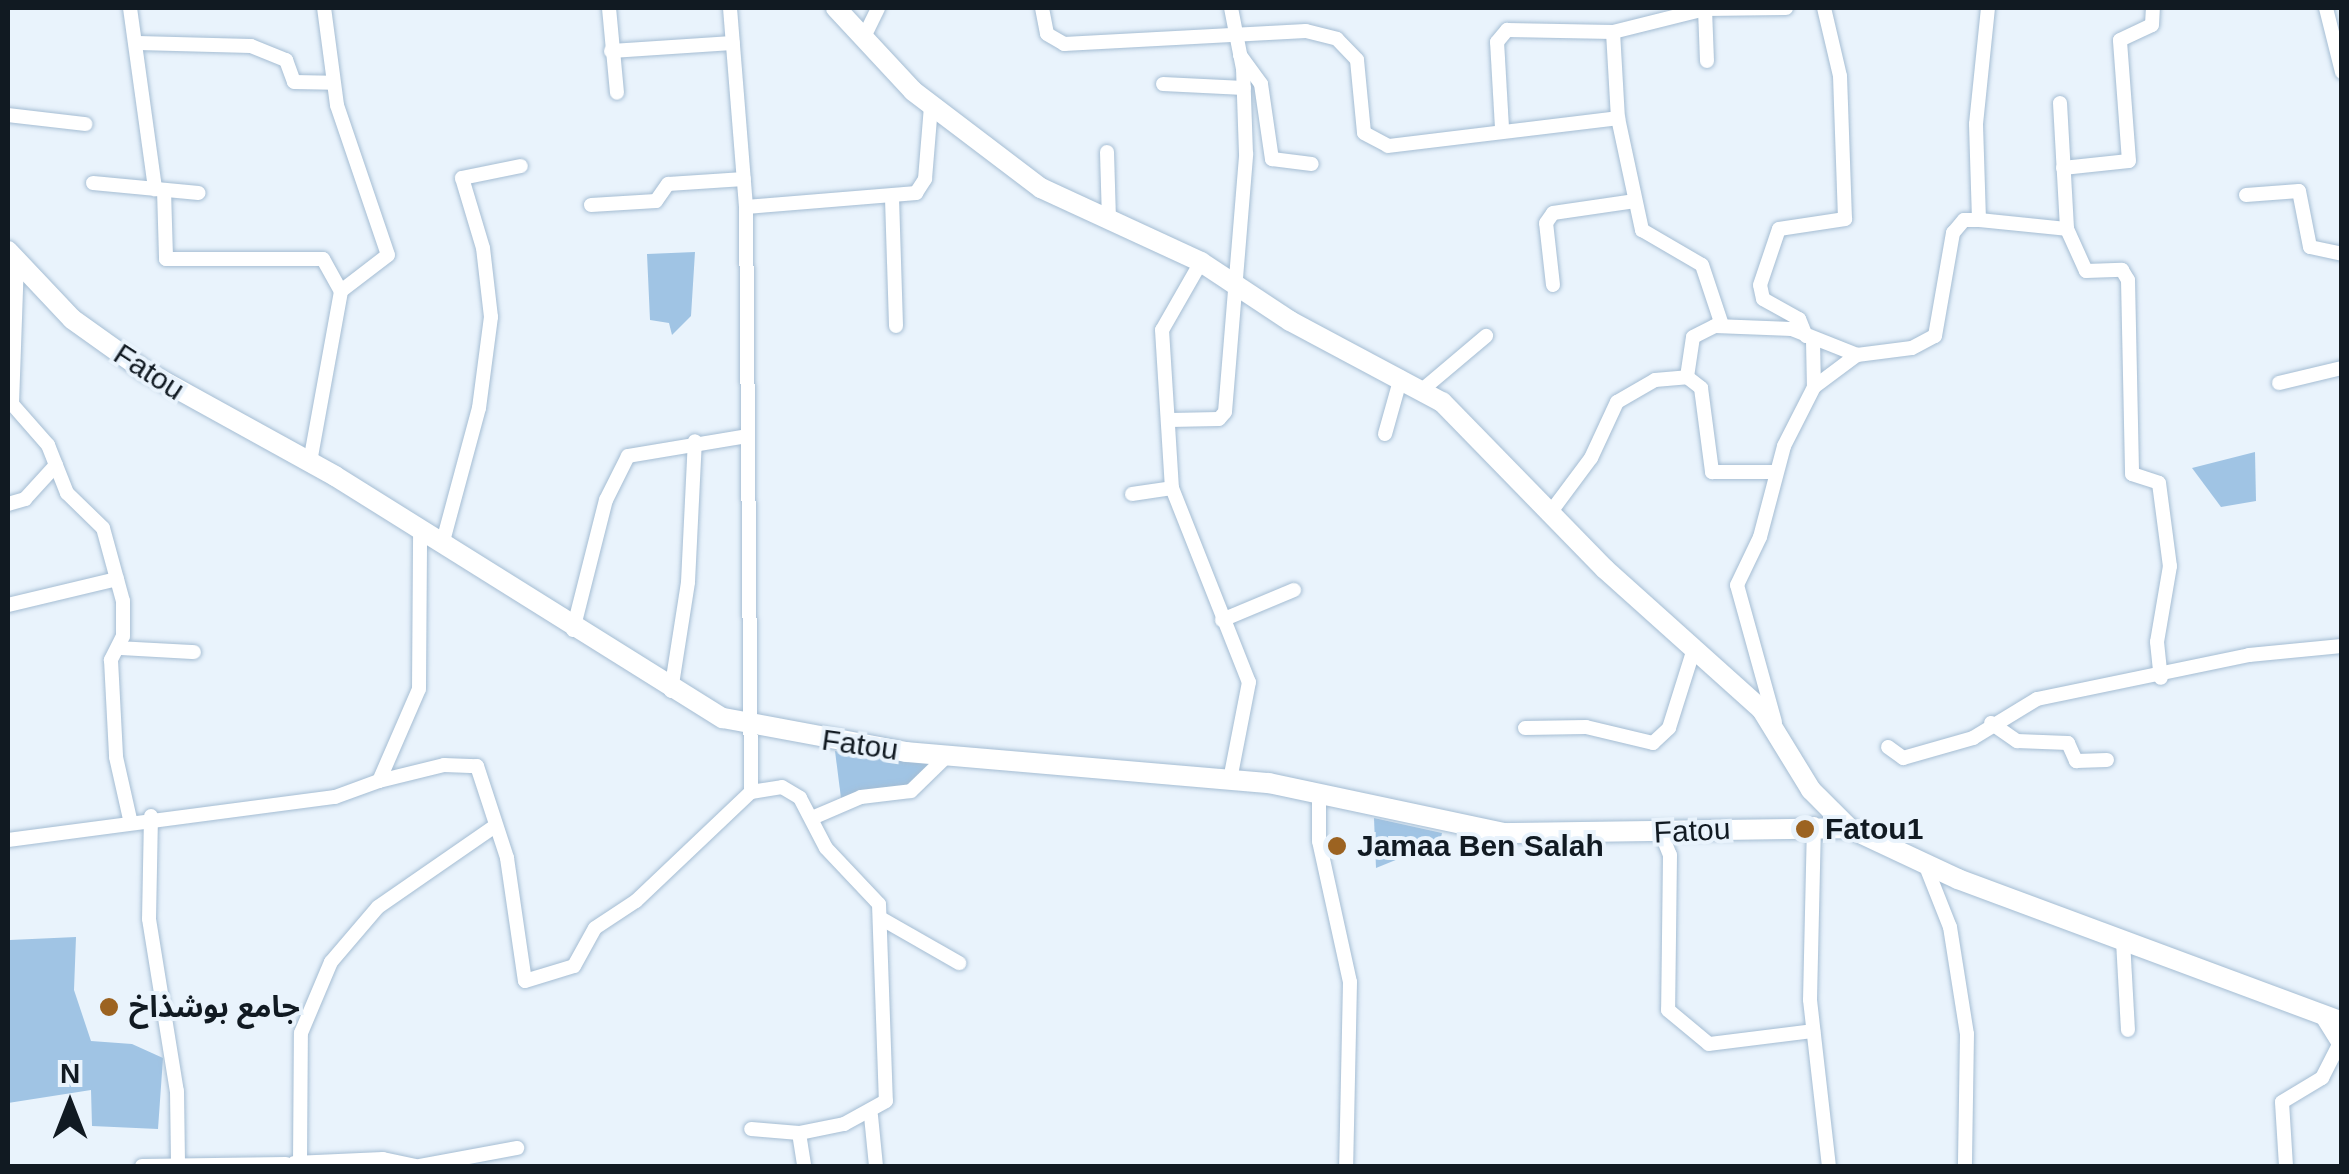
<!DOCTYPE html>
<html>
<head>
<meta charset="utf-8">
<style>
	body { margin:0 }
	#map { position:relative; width:2349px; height:1174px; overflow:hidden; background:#e9f3fc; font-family:Arial,"Noto Sans Arabic",sans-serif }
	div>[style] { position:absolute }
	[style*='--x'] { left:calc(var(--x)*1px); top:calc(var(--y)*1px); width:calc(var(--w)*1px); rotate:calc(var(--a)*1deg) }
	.green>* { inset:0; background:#a0c4e4 }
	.roads { filter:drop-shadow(0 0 2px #a5bdd3) drop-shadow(0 0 2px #a5bdd3) }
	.street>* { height:14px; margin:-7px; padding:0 7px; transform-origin:7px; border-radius:7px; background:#fff }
	.secondary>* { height:20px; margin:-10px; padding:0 10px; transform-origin:10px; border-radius:10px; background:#fff }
	.dots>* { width:28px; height:28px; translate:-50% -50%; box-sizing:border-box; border:5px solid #e9f3fc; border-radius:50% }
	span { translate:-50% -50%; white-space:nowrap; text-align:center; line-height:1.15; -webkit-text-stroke:8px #e9f3fc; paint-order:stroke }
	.street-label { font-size:30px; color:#111a22 }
	.poi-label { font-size:30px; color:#111a22; font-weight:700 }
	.left { translate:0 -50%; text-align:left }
	.frame { position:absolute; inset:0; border:10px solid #111a22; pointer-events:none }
	.north { position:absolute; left:20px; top:1054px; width:100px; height:100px; -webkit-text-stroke:8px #e9f3fc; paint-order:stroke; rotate:0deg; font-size:28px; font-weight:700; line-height:40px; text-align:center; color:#111a22 }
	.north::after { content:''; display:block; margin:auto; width:35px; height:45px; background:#111a22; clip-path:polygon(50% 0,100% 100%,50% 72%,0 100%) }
</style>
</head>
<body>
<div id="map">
	<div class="green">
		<div style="clip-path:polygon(695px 252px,691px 316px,672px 335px,669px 323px,650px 320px,647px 254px)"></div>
		<div style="clip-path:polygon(2255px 452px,2256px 501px,2221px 507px,2192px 468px)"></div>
		<div style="clip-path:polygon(835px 751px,934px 764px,924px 783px,841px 798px)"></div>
		<div style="clip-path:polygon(1374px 818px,1442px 833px,1440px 842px,1376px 868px)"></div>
		<div style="clip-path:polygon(76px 937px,74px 990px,91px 1041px,132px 1044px,163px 1058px,158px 1129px,92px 1126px,91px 1090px,8px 1103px,10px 940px)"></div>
	</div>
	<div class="roads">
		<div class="street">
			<div style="--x:130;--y:8;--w:183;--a:82.1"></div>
			<div style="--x:609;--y:8;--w:85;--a:84.6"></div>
			<div style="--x:730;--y:8;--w:200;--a:85.4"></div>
			<div style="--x:746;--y:207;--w:585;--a:89.51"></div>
			<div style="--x:1042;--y:8;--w:26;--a:79"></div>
			<div style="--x:1047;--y:34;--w:20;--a:30"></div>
			<div style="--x:1064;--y:44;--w:242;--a:-3.1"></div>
			<div style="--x:1306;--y:31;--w:32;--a:14"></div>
			<div style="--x:1337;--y:39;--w:29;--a:46"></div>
			<div style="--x:1357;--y:60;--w:73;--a:84.5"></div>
			<div style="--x:1364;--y:133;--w:27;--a:28"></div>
			<div style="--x:1388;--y:146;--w:232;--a:-6.9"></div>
			<div style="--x:2326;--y:8;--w:66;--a:76"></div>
			<div style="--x:1705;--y:9;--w:52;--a:87.8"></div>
			<div style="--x:1613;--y:32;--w:86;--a:86.7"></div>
			<div style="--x:1618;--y:118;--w:115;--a:77.9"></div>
			<div style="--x:1642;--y:230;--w:69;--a:30.3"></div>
			<div style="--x:1702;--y:265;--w:63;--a:71.6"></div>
			<div style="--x:864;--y:37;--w:32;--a:-64"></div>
			<div style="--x:138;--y:43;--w:113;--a:1.5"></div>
			<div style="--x:251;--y:46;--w:38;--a:22"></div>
			<div style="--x:286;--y:60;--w:23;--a:70"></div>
			<div style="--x:294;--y:82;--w:39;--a:1"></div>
			<div style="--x:611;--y:51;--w:122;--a:-3.8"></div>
			<div style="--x:1240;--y:55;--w:36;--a:54"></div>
			<div style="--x:1261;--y:84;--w:76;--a:81.7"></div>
			<div style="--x:1272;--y:159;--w:40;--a:7.1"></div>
			<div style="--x:1163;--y:84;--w:81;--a:2.8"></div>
			<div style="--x:2060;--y:103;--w:126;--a:86.8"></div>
			<div style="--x:2067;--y:229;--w:46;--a:65.7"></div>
			<div style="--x:2086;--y:271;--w:36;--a:-2"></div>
			<div style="--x:2122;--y:270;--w:12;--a:59"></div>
			<div style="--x:2128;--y:280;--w:194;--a:88.8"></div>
			<div style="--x:2132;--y:474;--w:28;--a:18"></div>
			<div style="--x:2159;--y:483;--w:84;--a:82.5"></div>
			<div style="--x:2170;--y:566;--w:77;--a:99.7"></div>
			<div style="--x:2157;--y:642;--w:36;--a:84"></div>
			<div style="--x:8;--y:115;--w:78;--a:6.7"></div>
			<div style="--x:1502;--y:128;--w:86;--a:-93.3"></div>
			<div style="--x:1497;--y:42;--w:16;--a:-50"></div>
			<div style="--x:1507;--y:30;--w:106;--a:1.1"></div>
			<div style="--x:1613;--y:32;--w:95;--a:-14"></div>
			<div style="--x:1705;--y:9;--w:81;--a:-0.7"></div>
			<div style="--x:1107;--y:152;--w:67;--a:88.3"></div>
			<div style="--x:2063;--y:168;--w:66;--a:-6.1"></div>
			<div style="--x:2129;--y:161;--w:121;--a:-94.3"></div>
			<div style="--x:2120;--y:40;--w:35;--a:-25"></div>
			<div style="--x:2152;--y:25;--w:17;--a:-87"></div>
			<div style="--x:93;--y:183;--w:106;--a:5.4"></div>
			<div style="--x:164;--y:190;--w:69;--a:88.3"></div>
			<div style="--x:166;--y:259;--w:157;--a:0"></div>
			<div style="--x:323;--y:259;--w:37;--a:61"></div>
			<div style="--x:341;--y:291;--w:59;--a:-37.5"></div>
			<div style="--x:388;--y:255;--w:158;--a:-108.8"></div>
			<div style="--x:337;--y:105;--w:98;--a:-97.6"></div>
			<div style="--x:2246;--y:195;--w:53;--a:-4.3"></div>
			<div style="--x:2299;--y:191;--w:57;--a:78.9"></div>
			<div style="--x:2310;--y:247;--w:33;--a:12"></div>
			<div style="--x:892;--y:198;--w:128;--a:88.2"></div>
			<div style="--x:591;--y:205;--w:65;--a:-3.5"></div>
			<div style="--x:656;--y:201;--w:21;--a:-55"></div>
			<div style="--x:668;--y:184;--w:76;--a:-3.8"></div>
			<div style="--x:746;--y:207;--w:171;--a:-4.7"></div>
			<div style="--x:916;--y:193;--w:17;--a:-57"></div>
			<div style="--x:925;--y:179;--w:73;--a:-85.3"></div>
			<div style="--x:1979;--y:220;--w:88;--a:5.8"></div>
			<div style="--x:17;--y:261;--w:143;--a:92"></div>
			<div style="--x:12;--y:404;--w:55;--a:48.7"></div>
			<div style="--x:48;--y:445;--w:52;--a:68.4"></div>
			<div style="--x:67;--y:493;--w:50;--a:44.2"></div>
			<div style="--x:103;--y:528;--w:76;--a:74.7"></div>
			<div style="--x:123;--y:601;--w:35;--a:90"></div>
			<div style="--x:123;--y:636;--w:27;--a:117"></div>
			<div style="--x:111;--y:660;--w:97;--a:87"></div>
			<div style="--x:116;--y:757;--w:64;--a:77.3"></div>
			<div style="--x:1201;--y:262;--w:78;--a:119.8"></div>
			<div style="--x:1162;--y:330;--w:158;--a:86.4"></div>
			<div style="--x:1172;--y:488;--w:209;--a:68.4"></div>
			<div style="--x:1249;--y:682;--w:100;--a:101"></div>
			<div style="--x:1553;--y:285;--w:62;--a:-96.4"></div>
			<div style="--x:1546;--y:223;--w:12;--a:-55"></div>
			<div style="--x:1553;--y:213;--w:83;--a:-8.3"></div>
			<div style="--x:1806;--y:336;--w:18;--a:-112"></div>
			<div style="--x:1799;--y:319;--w:41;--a:-150.9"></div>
			<div style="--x:1763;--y:299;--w:14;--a:-102"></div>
			<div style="--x:1760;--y:285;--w:59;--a:-71.3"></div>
			<div style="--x:1779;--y:229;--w:67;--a:-8.6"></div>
			<div style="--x:1845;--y:219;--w:143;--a:-92"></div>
			<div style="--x:1840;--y:76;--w:70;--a:-103.2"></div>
			<div style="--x:1813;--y:341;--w:46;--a:88.8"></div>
			<div style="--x:1687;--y:377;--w:40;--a:-81.5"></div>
			<div style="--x:1693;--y:337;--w:25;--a:-27"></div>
			<div style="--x:1715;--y:326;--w:77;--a:2.2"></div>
			<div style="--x:1792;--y:329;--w:70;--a:21.8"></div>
			<div style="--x:2279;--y:383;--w:65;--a:-13.4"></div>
			<div style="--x:1422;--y:390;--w:84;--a:-40.2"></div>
			<div style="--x:1170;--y:420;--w:49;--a:-1.2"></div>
			<div style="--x:1219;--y:419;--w:9;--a:-49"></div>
			<div style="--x:1225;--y:412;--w:259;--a:-85.3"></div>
			<div style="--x:1246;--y:154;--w:85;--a:-92"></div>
			<div style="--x:1243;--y:69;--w:62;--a:-101.1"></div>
			<div style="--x:1385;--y:434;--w:59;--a:-74.3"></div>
			<div style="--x:310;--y:462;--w:174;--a:-79.7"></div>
			<div style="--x:1132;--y:494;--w:40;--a:-8.5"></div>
			<div style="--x:8;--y:504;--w:18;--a:-16"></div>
			<div style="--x:25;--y:499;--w:46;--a:-47.6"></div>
			<div style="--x:1550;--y:513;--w:69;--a:-53.3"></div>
			<div style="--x:1591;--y:458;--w:62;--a:-65.1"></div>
			<div style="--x:1617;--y:402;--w:44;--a:-30.1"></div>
			<div style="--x:1655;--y:380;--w:32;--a:-5"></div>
			<div style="--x:1687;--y:377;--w:18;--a:38"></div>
			<div style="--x:1701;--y:388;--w:85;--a:82.5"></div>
			<div style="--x:1712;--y:472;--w:63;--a:0"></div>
			<div style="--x:442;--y:545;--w:142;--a:-74.9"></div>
			<div style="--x:479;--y:408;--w:92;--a:-82.5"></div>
			<div style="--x:491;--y:317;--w:69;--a:-96.6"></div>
			<div style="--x:483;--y:248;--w:73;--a:-106.7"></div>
			<div style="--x:462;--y:178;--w:60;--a:-11.5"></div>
			<div style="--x:8;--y:605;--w:112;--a:-13.4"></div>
			<div style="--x:1222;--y:620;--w:78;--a:-22.6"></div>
			<div style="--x:573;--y:630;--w:134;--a:-75.8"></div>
			<div style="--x:606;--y:500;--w:49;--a:-63.4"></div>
			<div style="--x:628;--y:456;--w:121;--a:-9.5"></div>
			<div style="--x:119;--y:648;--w:75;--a:3.1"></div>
			<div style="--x:671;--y:691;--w:110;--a:-81.1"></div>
			<div style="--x:688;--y:582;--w:141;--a:-87.2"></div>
			<div style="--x:1775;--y:722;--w:142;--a:-105.5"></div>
			<div style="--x:1737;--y:585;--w:53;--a:-64.4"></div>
			<div style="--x:1760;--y:537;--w:94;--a:-75.2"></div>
			<div style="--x:1784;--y:446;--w:66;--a:-63"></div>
			<div style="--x:1814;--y:387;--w:54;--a:-36.7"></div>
			<div style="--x:1857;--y:355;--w:55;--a:-7.3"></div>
			<div style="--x:1912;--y:348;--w:26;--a:-28"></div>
			<div style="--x:1935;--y:336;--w:105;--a:-80.1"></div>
			<div style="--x:1953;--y:233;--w:17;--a:-50"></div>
			<div style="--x:1964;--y:220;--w:15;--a:0"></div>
			<div style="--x:1979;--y:220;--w:96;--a:-91.8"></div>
			<div style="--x:1976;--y:124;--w:117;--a:-84.1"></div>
			<div style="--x:1991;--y:723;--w:32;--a:35"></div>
			<div style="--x:2017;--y:741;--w:51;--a:2.2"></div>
			<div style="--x:2068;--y:743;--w:20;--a:66"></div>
			<div style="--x:2076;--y:761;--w:31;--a:-2"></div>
			<div style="--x:1525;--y:728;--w:61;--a:-0.9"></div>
			<div style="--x:1586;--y:727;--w:69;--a:13.4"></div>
			<div style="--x:1653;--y:743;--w:22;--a:-43"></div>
			<div style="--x:1669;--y:728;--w:80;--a:-72.5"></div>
			<div style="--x:1888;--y:747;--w:19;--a:36"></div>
			<div style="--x:1903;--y:758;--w:73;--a:-15.9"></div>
			<div style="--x:1973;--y:738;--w:75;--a:-31.4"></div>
			<div style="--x:2037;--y:699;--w:217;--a:-11.7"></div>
			<div style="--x:2249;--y:655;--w:93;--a:-5.5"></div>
			<div style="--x:379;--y:781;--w:67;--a:-13.8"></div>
			<div style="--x:444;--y:765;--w:33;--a:2"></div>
			<div style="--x:477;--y:766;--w:97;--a:71.9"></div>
			<div style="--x:507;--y:858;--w:124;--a:81.7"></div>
			<div style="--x:525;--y:981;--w:51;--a:-17"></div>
			<div style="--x:574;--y:966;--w:43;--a:-61.1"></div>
			<div style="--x:595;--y:928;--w:49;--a:-33.4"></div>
			<div style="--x:636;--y:901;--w:158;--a:-43.5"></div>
			<div style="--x:751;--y:792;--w:31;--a:-9"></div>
			<div style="--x:782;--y:787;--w:21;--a:31"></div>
			<div style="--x:800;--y:798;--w:56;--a:62.5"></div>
			<div style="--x:826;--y:848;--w:77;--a:46.6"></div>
			<div style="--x:879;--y:904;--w:197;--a:88"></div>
			<div style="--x:886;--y:1101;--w:48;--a:151.3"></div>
			<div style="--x:844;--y:1124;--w:46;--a:168.7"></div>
			<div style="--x:799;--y:1133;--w:48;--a:-175.2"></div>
			<div style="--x:1319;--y:792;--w:49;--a:90"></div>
			<div style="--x:1319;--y:841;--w:144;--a:77.6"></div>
			<div style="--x:1350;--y:982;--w:184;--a:91.2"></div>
			<div style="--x:151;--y:816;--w:103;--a:91.1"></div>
			<div style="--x:149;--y:919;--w:174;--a:80.8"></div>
			<div style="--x:177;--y:1091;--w:75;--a:89.2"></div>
			<div style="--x:812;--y:818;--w:53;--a:-23.2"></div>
			<div style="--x:861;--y:797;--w:50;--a:-6.8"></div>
			<div style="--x:911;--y:791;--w:50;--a:-44.2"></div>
			<div style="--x:1814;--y:824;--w:176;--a:91.3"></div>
			<div style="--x:1810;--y:1000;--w:167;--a:83.5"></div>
			<div style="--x:1661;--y:833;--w:24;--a:68"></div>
			<div style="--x:1670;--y:855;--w:155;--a:90.7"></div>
			<div style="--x:1668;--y:1010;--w:53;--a:39.7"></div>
			<div style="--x:1709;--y:1044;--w:105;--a:-7.1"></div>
			<div style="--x:8;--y:840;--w:330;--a:-7.5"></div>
			<div style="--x:335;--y:797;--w:47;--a:-20"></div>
			<div style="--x:379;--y:781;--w:100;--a:-66.5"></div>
			<div style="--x:419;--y:689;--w:157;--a:-89.6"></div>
			<div style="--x:1925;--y:864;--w:68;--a:68.4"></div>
			<div style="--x:1950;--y:927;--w:108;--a:81"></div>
			<div style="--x:1967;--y:1034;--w:132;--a:90.9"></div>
			<div style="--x:882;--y:919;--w:89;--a:29.7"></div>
			<div style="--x:2123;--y:941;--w:89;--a:86.8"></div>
			<div style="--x:871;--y:1116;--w:50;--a:84.3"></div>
			<div style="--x:799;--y:1133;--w:33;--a:81"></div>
			<div style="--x:294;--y:1163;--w:89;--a:-2.6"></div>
			<div style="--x:383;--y:1159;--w:35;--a:12"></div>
			<div style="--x:300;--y:1163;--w:130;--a:-89.6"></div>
			<div style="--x:301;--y:1033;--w:77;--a:-67.1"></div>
			<div style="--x:331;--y:962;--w:72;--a:-49.5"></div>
			<div style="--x:378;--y:907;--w:142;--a:-34.7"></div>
			<div style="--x:142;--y:1166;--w:144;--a:-0.8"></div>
			<div style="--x:420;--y:1166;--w:99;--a:-10.5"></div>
			<div style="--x:2286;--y:1166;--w:64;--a:-93.6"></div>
			<div style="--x:2282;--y:1102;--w:47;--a:-31"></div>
			<div style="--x:2322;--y:1078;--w:38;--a:-63"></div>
			<div style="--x:2339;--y:1044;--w:32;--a:-122"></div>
		</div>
		<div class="secondary">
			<div style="--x:836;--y:8;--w:113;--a:47.1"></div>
			<div style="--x:913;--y:91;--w:161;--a:37.2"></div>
			<div style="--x:1041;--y:188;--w:176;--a:24.8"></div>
			<div style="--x:1201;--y:262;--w:107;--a:33.5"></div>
			<div style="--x:1290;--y:321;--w:172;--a:28.1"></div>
			<div style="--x:1442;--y:402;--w:233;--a:45.7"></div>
			<div style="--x:1605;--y:569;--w:211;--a:41.9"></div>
			<div style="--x:1762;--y:710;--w:94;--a:58.5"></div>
			<div style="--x:1811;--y:790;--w:54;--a:45"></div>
			<div style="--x:8;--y:251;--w:93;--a:46.7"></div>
			<div style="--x:72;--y:319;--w:90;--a:35.5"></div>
			<div style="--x:145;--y:371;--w:217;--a:28.9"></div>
			<div style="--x:335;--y:476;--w:457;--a:32"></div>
			<div style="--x:723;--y:718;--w:186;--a:10.5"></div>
			<div style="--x:906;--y:752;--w:364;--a:4.9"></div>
			<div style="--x:1269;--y:783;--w:241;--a:12"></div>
			<div style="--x:1505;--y:833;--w:344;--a:-0.8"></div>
			<div style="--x:1849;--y:828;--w:120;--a:25.1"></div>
			<div style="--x:1958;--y:879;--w:410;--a:20.4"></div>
		</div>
	</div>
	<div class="dots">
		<div style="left:1805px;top:829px;background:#9c6321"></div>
		<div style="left:1337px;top:846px;background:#9c6321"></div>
		<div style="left:109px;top:1007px;background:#9c6321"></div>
	</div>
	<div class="street-label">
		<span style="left:149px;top:372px;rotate:33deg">Fatou</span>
		<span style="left:860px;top:745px;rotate:8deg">Fatou</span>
		<span style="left:1692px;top:831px;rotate:-3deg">Fatou</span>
	</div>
	<div class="poi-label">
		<span class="left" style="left:1825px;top:829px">Fatou1</span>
		<span class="left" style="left:1357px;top:846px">Jamaa Ben Salah</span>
		<span class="left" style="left:129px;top:1007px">جامع بوشذاخ</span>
	</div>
	<div class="frame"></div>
	<div class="north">N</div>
</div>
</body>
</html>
